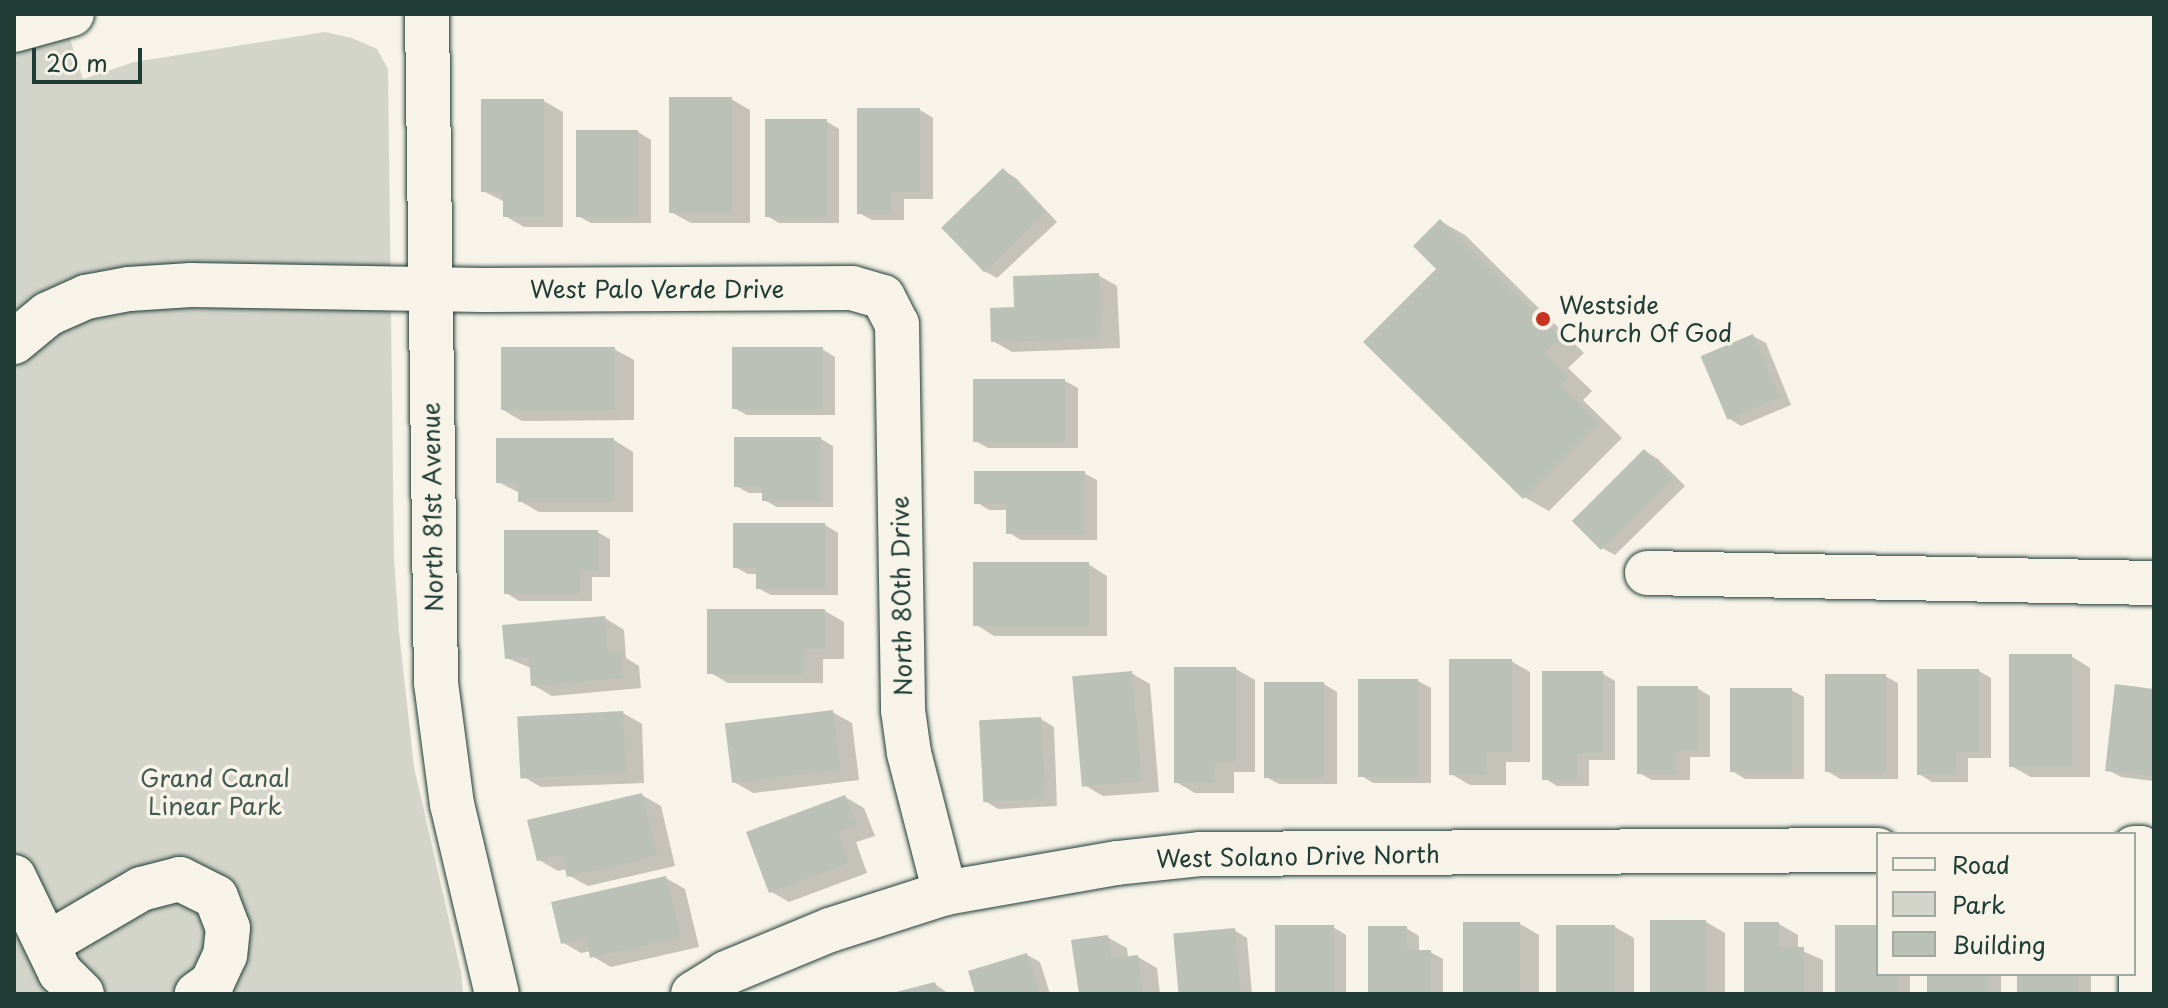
<!DOCTYPE html>
<html>
<head>
<meta charset="utf-8">
<style>
	body { margin:0 }
	#map { position:relative; width:2168px; height:1008px; overflow:hidden; background:#f7f3e8; font-family:"Playpen Sans",sans-serif }
	div>[style] { position:absolute }
	[style*='--x'] { left:calc(var(--x)*1px); top:calc(var(--y)*1px); width:calc(var(--w)*1px); rotate:calc(var(--a)*1deg) }
	.green>* { inset:0; background:#d3d5ca }
	.shadow>* { inset:0; background:#0003; transform-origin:0 0 }
	.building>* { inset:0; background:#bbc1b6; transform-origin:0 0 }
	.roads { filter:drop-shadow(0 0 2px #1f3d34) drop-shadow(0 0 2px #1f3d34) }
	.minor>* { height:44px; margin:-22px; padding:0 22px; transform-origin:22px; border-radius:22px; background:#f7f3e8 }
	.major>* { height:44px; margin:-22px; padding:0 22px; transform-origin:22px; border-radius:22px; background:#f7f3e8 }
	.dots>* { width:22px; height:22px; translate:-50% -50%; box-sizing:border-box; border:4px solid #f7f3e8; border-radius:50% }
	span { translate:-50% -50%; white-space:nowrap; text-align:center; line-height:1.15; -webkit-text-stroke:7px #f7f3e8; paint-order:stroke }
	.street-label { font-size:24px; color:#1f3d34 }
	.poi-label { font-size:24px; color:#1f3d34 }
	.left { translate:0 -50%; text-align:left }
	.park-label { font-size:24px; color:#435b52 }
	.frame { position:absolute; inset:0; border:16px solid #1f3d34; pointer-events:none }
	.legend { position:absolute; left:1876px; top:832px; width:260px; height:144px; box-sizing:border-box; background:#f7f3e8; border:2px solid #a1aaa0; margin:0; padding:10px 14px; list-style:none; font-size:24px; color:#1f3d34 }
	.legend li { display:flex; align-items:center; gap:16px; height:40px }
	.legend b { width:40px; border:2px solid #a1aaa0 }
	.scale { position:absolute; left:32px; top:48px; width:110px; height:36px; box-sizing:border-box; border:4px solid #1f3d34; border-top:0; padding-left:10px; font-size:24px; line-height:28px; white-space:nowrap; color:#1f3d34; -webkit-text-stroke:6px #f7f3e8; paint-order:stroke }
</style>
</head>
<body>
<div id="map">
	<div class="green">
		<div style="clip-path:polygon(14px 14px,62px 14px,83px 79px,134px 62px,325px 32px,352px 38px,377px 49px,388px 69px,394px 557px,399px 632px,414px 767px,461px 972px,463px 994px,14px 994px)"></div>
	</div>
	<div class="shadow">
		<div style="clip-path:polygon(731px 99px,750px 110px,750px 223px,691px 223px,671px 212px)"></div>
		<div style="clip-path:polygon(544px 101px,563px 112px,563px 227px,524px 227px,505px 216px,505px 202px,483px 191px)"></div>
		<div style="clip-path:polygon(920px 110px,933px 118px,933px 199px,904px 199px,904px 220px,872px 220px,859px 213px)"></div>
		<div style="clip-path:polygon(826px 121px,839px 129px,839px 223px,779px 223px,767px 216px)"></div>
		<div style="clip-path:polygon(638px 132px,651px 140px,651px 223px,591px 223px,578px 216px)"></div>
		<div style="clip-path:polygon(1003px 170px,1016px 178px,1057px 222px,997px 278px,984px 271px,943px 227px)"></div>
		<div style="clip-path:polygon(1440px 221px,1465px 235px,1584px 353px,1568px 368px,1592px 391px,1583px 400px,1622px 438px,1549px 511px,1524px 497px,1439px 268px)"></div>
		<div style="clip-path:polygon(1098px 275px,1117px 286px,1120px 348px,1012px 352px,993px 341px,1016px 309px)"></div>
		<div style="clip-path:polygon(1753px 336px,1766px 343px,1791px 405px,1741px 426px,1728px 418px)"></div>
		<div style="clip-path:polygon(614px 349px,634px 360px,634px 420px,522px 421px,503px 410px)"></div>
		<div style="clip-path:polygon(822px 349px,835px 357px,835px 415px,747px 415px,734px 408px)"></div>
		<div style="clip-path:polygon(1065px 381px,1078px 388px,1078px 448px,988px 448px,975px 441px)"></div>
		<div style="clip-path:polygon(821px 439px,833px 446px,833px 507px,777px 507px,764px 500px,764px 493px,749px 493px,736px 486px)"></div>
		<div style="clip-path:polygon(614px 440px,633px 452px,633px 512px,539px 512px,520px 501px,520px 493px,498px 482px)"></div>
		<div style="clip-path:polygon(1645px 451px,1658px 459px,1685px 486px,1615px 555px,1602px 548px)"></div>
		<div style="clip-path:polygon(1084px 473px,1097px 480px,1097px 540px,1021px 540px,1008px 532px,1008px 510px,989px 510px,976px 502px)"></div>
		<div style="clip-path:polygon(825px 525px,838px 533px,838px 595px,771px 595px,758px 588px,758px 574px,748px 574px,735px 567px)"></div>
		<div style="clip-path:polygon(597px 532px,610px 539px,610px 577px,592px 577px,592px 601px,519px 601px,506px 593px)"></div>
		<div style="clip-path:polygon(1088px 564px,1107px 576px,1107px 636px,994px 636px,975px 624px)"></div>
		<div style="clip-path:polygon(825px 611px,844px 622px,844px 659px,823px 659px,823px 683px,728px 683px,709px 672px)"></div>
		<div style="clip-path:polygon(605px 618px,624px 630px,626px 658px,639px 666px,641px 688px,552px 696px,533px 685px,531px 668px,507px 658px)"></div>
		<div style="clip-path:polygon(2071px 656px,2090px 668px,2090px 777px,2031px 777px,2011px 766px)"></div>
		<div style="clip-path:polygon(1511px 661px,1530px 672px,1530px 762px,1506px 762px,1506px 785px,1470px 785px,1451px 774px)"></div>
		<div style="clip-path:polygon(1236px 669px,1255px 680px,1255px 772px,1234px 772px,1234px 793px,1195px 793px,1176px 782px)"></div>
		<div style="clip-path:polygon(1979px 671px,1991px 678px,1991px 758px,1968px 758px,1968px 782px,1932px 782px,1919px 774px)"></div>
		<div style="clip-path:polygon(1131px 673px,1150px 684px,1159px 792px,1103px 796px,1084px 785px)"></div>
		<div style="clip-path:polygon(1602px 673px,1615px 681px,1615px 760px,1589px 760px,1589px 786px,1557px 786px,1544px 778px)"></div>
		<div style="clip-path:polygon(1885px 676px,1898px 683px,1898px 779px,1840px 779px,1827px 771px)"></div>
		<div style="clip-path:polygon(1418px 681px,1431px 688px,1431px 783px,1373px 783px,1360px 775px)"></div>
		<div style="clip-path:polygon(1324px 684px,1337px 692px,1337px 784px,1279px 784px,1266px 777px)"></div>
		<div style="clip-path:polygon(1697px 688px,1710px 696px,1710px 757px,1690px 757px,1690px 780px,1652px 780px,1639px 773px)"></div>
		<div style="clip-path:polygon(1791px 690px,1804px 697px,1804px 779px,1745px 779px,1732px 771px)"></div>
		<div style="clip-path:polygon(2154px 691px,2154px 781px,2121px 777px,2108px 770px)"></div>
		<div style="clip-path:polygon(832px 712px,852px 723px,859px 780px,753px 793px,734px 782px)"></div>
		<div style="clip-path:polygon(623px 713px,642px 724px,644px 783px,541px 787px,522px 776px)"></div>
		<div style="clip-path:polygon(1041px 719px,1054px 727px,1057px 806px,998px 809px,985px 801px)"></div>
		<div style="clip-path:polygon(642px 795px,661px 806px,675px 866px,588px 886px,568px 875px,567px 869px,558px 871px,539px 860px)"></div>
		<div style="clip-path:polygon(845px 797px,864px 808px,875px 836px,856px 842px,867px 873px,789px 902px,770px 891px)"></div>
		<div style="clip-path:polygon(666px 878px,685px 889px,699px 947px,611px 967px,592px 956px,591px 951px,581px 953px,562px 942px)"></div>
		<div style="clip-path:polygon(1706px 922px,1725px 933px,1725px 994px,1652px 994px)"></div>
		<div style="clip-path:polygon(1520px 924px,1539px 935px,1539px 994px,1465px 994px)"></div>
		<div style="clip-path:polygon(1779px 924px,1798px 935px,1798px 949px,1823px 960px,1823px 994px,1746px 994px)"></div>
		<div style="clip-path:polygon(1333px 927px,1346px 935px,1346px 994px,1277px 994px)"></div>
		<div style="clip-path:polygon(1615px 927px,1634px 938px,1634px 994px,1558px 994px)"></div>
		<div style="clip-path:polygon(1878px 927px,1878px 974px,1910px 974px,1910px 994px,1837px 994px)"></div>
		<div style="clip-path:polygon(1406px 928px,1419px 936px,1419px 952px,1430px 952px,1443px 959px,1443px 994px,1370px 994px)"></div>
		<div style="clip-path:polygon(1234px 930px,1247px 938px,1252px 994px,1180px 994px)"></div>
		<div style="clip-path:polygon(1107px 937px,1127px 948px,1128px 958px,1138px 957px,1157px 968px,1160px 994px,1081px 994px)"></div>
		<div style="clip-path:polygon(1027px 955px,1040px 962px,1050px 994px,977px 994px)"></div>
		<div style="left:1929px;top:974px;width:72px;height:20px"></div>
		<div style="left:2019px;top:974px;width:72px;height:20px"></div>
		<div style="clip-path:polygon(935px 984px,949px 994px,896px 994px)"></div>
	</div>
	<div class="building">
		<div style="left:669px;top:97px;width:63px;height:116px"></div>
		<div style="clip-path:polygon(481px 99px,544px 99px,544px 217px,503px 217px,503px 192px,481px 192px)"></div>
		<div style="clip-path:polygon(857px 108px,920px 108px,920px 192px,891px 192px,891px 214px,857px 214px)"></div>
		<div style="left:765px;top:119px;width:62px;height:98px"></div>
		<div style="left:576px;top:130px;width:62px;height:87px"></div>
		<div style="left:1003px;top:168px;width:62px;height:86px;rotate:46deg"></div>
		<div style="clip-path:polygon(1440px 219px,1561px 338px,1545px 353px,1569px 377px,1560px 385px,1599px 423px,1523px 499px,1363px 342px,1436px 269px,1413px 246px)"></div>
		<div style="clip-path:polygon(1099px 273px,1101px 338px,991px 342px,990px 308px,1014px 307px,1013px 276px)"></div>
		<div style="left:1753px;top:334px;width:69px;height:57px;rotate:67deg"></div>
		<div style="left:615px;top:347px;width:63px;height:114px;rotate:90deg"></div>
		<div style="left:732px;top:347px;width:91px;height:62px"></div>
		<div style="left:973px;top:379px;width:92px;height:63px"></div>
		<div style="clip-path:polygon(734px 437px,821px 437px,821px 501px,762px 501px,762px 487px,734px 487px)"></div>
		<div style="clip-path:polygon(496px 438px,614px 438px,614px 502px,518px 502px,518px 483px,496px 483px)"></div>
		<div style="left:1644px;top:449px;width:41px;height:102px;rotate:45deg"></div>
		<div style="clip-path:polygon(974px 471px,1085px 471px,1085px 534px,1006px 534px,1006px 504px,974px 504px)"></div>
		<div style="clip-path:polygon(733px 523px,825px 523px,825px 589px,756px 589px,756px 568px,733px 568px)"></div>
		<div style="clip-path:polygon(504px 530px,598px 530px,598px 571px,580px 571px,580px 594px,504px 594px)"></div>
		<div style="left:973px;top:562px;width:116px;height:64px"></div>
		<div style="clip-path:polygon(707px 609px,825px 609px,825px 649px,805px 649px,805px 674px,707px 674px)"></div>
		<div style="clip-path:polygon(605px 616px,608px 654px,621px 653px,623px 678px,531px 686px,529px 657px,505px 659px,502px 625px)"></div>
		<div style="left:2009px;top:654px;width:63px;height:113px"></div>
		<div style="clip-path:polygon(1449px 659px,1512px 659px,1512px 752px,1487px 752px,1487px 775px,1449px 775px)"></div>
		<div style="clip-path:polygon(1174px 667px,1236px 667px,1236px 762px,1215px 762px,1215px 783px,1174px 783px)"></div>
		<div style="clip-path:polygon(1917px 669px,1979px 669px,1979px 752px,1956px 752px,1956px 775px,1917px 775px)"></div>
		<div style="left:1132px;top:671px;width:111px;height:60px;rotate:85deg"></div>
		<div style="clip-path:polygon(1542px 671px,1603px 671px,1603px 753px,1577px 753px,1577px 780px,1542px 780px)"></div>
		<div style="left:1825px;top:674px;width:61px;height:98px"></div>
		<div style="left:1358px;top:679px;width:60px;height:98px"></div>
		<div style="left:1264px;top:682px;width:60px;height:96px"></div>
		<div style="clip-path:polygon(2115px 684px,2154px 689px,2154px 776px,2105px 771px)"></div>
		<div style="clip-path:polygon(1637px 686px,1698px 686px,1698px 751px,1677px 751px,1677px 774px,1637px 774px)"></div>
		<div style="left:1730px;top:688px;width:62px;height:84px"></div>
		<div style="left:833px;top:710px;width:60px;height:109px;rotate:83deg"></div>
		<div style="left:623px;top:711px;width:62px;height:106px;rotate:87deg"></div>
		<div style="left:1041px;top:717px;width:82px;height:62px;rotate:87deg"></div>
		<div style="clip-path:polygon(642px 793px,657px 856px,567px 877px,562px 856px,537px 861px,527px 820px)"></div>
		<div style="clip-path:polygon(845px 795px,857px 825px,838px 832px,849px 863px,769px 893px,746px 832px)"></div>
		<div style="clip-path:polygon(666px 876px,681px 937px,590px 958px,586px 937px,561px 944px,551px 902px)"></div>
		<div style="left:1650px;top:920px;width:56px;height:74px"></div>
		<div style="left:1463px;top:922px;width:57px;height:72px"></div>
		<div style="clip-path:polygon(1744px 922px,1779px 922px,1779px 947px,1804px 947px,1804px 994px,1744px 994px)"></div>
		<div style="left:1275px;top:925px;width:59px;height:69px"></div>
		<div style="left:1556px;top:925px;width:59px;height:69px"></div>
		<div style="clip-path:polygon(1835px 925px,1878px 925px,1878px 974px,1898px 974px,1898px 994px,1835px 994px)"></div>
		<div style="clip-path:polygon(1368px 926px,1407px 926px,1407px 950px,1431px 950px,1431px 994px,1368px 994px)"></div>
		<div style="left:1235px;top:928px;width:66px;height:62px;rotate:85deg"></div>
		<div style="clip-path:polygon(1108px 935px,1111px 958px,1138px 955px,1143px 994px,1079px 994px,1071px 940px)"></div>
		<div style="clip-path:polygon(1027px 953px,1040px 994px,975px 994px,968px 971px)"></div>
		<div style="left:1927px;top:974px;width:62px;height:20px"></div>
		<div style="left:2017px;top:974px;width:61px;height:20px"></div>
		<div style="clip-path:polygon(935px 982px,938px 994px,892px 994px,892px 993px)"></div>
	</div>
	<div class="roads">
		<div class="minor">
			<div style="--x:427;--y:14;--w:669;--a:89.23"></div>
			<div style="--x:436;--y:683;--w:122;--a:82.5"></div>
			<div style="--x:452;--y:804;--w:195;--a:76.7"></div>
			<div style="--x:14;--y:342;--w:44;--a:-39.5"></div>
			<div style="--x:48;--y:314;--w:42;--a:-24.1"></div>
			<div style="--x:86;--y:297;--w:44;--a:-10.5"></div>
			<div style="--x:129;--y:289;--w:62;--a:-3.7"></div>
			<div style="--x:191;--y:285;--w:292;--a:1"></div>
			<div style="--x:483;--y:290;--w:369;--a:-0.3"></div>
			<div style="--x:852;--y:288;--w:32;--a:16"></div>
			<div style="--x:883;--y:297;--w:30;--a:63"></div>
			<div style="--x:897;--y:324;--w:386;--a:89.1"></div>
			<div style="--x:903;--y:710;--w:43;--a:82.1"></div>
			<div style="--x:909;--y:753;--w:145;--a:75.6"></div>
			<div style="--x:1647;--y:573;--w:507;--a:1.13"></div>
			<div style="--x:2134;--y:848;--w:7;--a:0"></div>
			<div style="--x:2141;--y:848;--w:146;--a:90"></div>
			<div style="--x:14;--y:877;--w:106;--a:64.2"></div>
			<div style="--x:60;--y:972;--w:31;--a:45"></div>
			<div style="--x:47;--y:944;--w:109;--a:-30.3"></div>
			<div style="--x:141;--y:889;--w:40;--a:-14.4"></div>
			<div style="--x:180;--y:879;--w:40;--a:26.6"></div>
			<div style="--x:216;--y:897;--w:33;--a:69"></div>
			<div style="--x:228;--y:928;--w:27;--a:96"></div>
			<div style="--x:225;--y:955;--w:31;--a:115"></div>
			<div style="--x:212;--y:983;--w:19;--a:144"></div>
			<div style="--x:693;--y:994;--w:39;--a:-32"></div>
			<div style="--x:726;--y:973;--w:113;--a:-22.5"></div>
			<div style="--x:830;--y:930;--w:121;--a:-17.8"></div>
			<div style="--x:945;--y:893;--w:175;--a:-9.9"></div>
			<div style="--x:1117;--y:863;--w:83;--a:-6.2"></div>
			<div style="--x:1200;--y:854;--w:678;--a:-0.34"></div>
		</div>
		<div class="major">
			<div style="--x:14;--y:30;--w:60;--a:-15.4"></div>
		</div>
	</div>
	<div class="dots">
		<div style="left:1543px;top:319px;background:#c8321e"></div>
	</div>
	<div class="street-label">
		<span style="left:657px;top:289px">West Palo Verde Drive</span>
		<span style="left:432px;top:507px;rotate:-91deg">North 81st Avenue</span>
		<span style="left:901px;top:596px;rotate:-91deg">North 80th Drive</span>
		<span style="left:1298px;top:856px;rotate:-1deg">West Solano Drive North</span>
	</div>
	<div class="poi-label">
		<span class="left" style="left:1559px;top:319px">Westside<br>Church Of God</span>
	</div>
	<div class="park-label">
		<span style="left:215px;top:792px">Grand Canal<br>Linear Park</span>
	</div>
	<div class="frame"></div>
	<ul class="legend">
	<li><b style="height:10px;background:#f7f3e8"></b>Road</li>
	<li><b style="height:22px;background:#d3d5ca"></b>Park</li>
	<li><b style="height:22px;background:#bbc1b6"></b>Building</li>
	</ul>
	<div class="scale">20 m</div>
</div>
</body>
</html>
